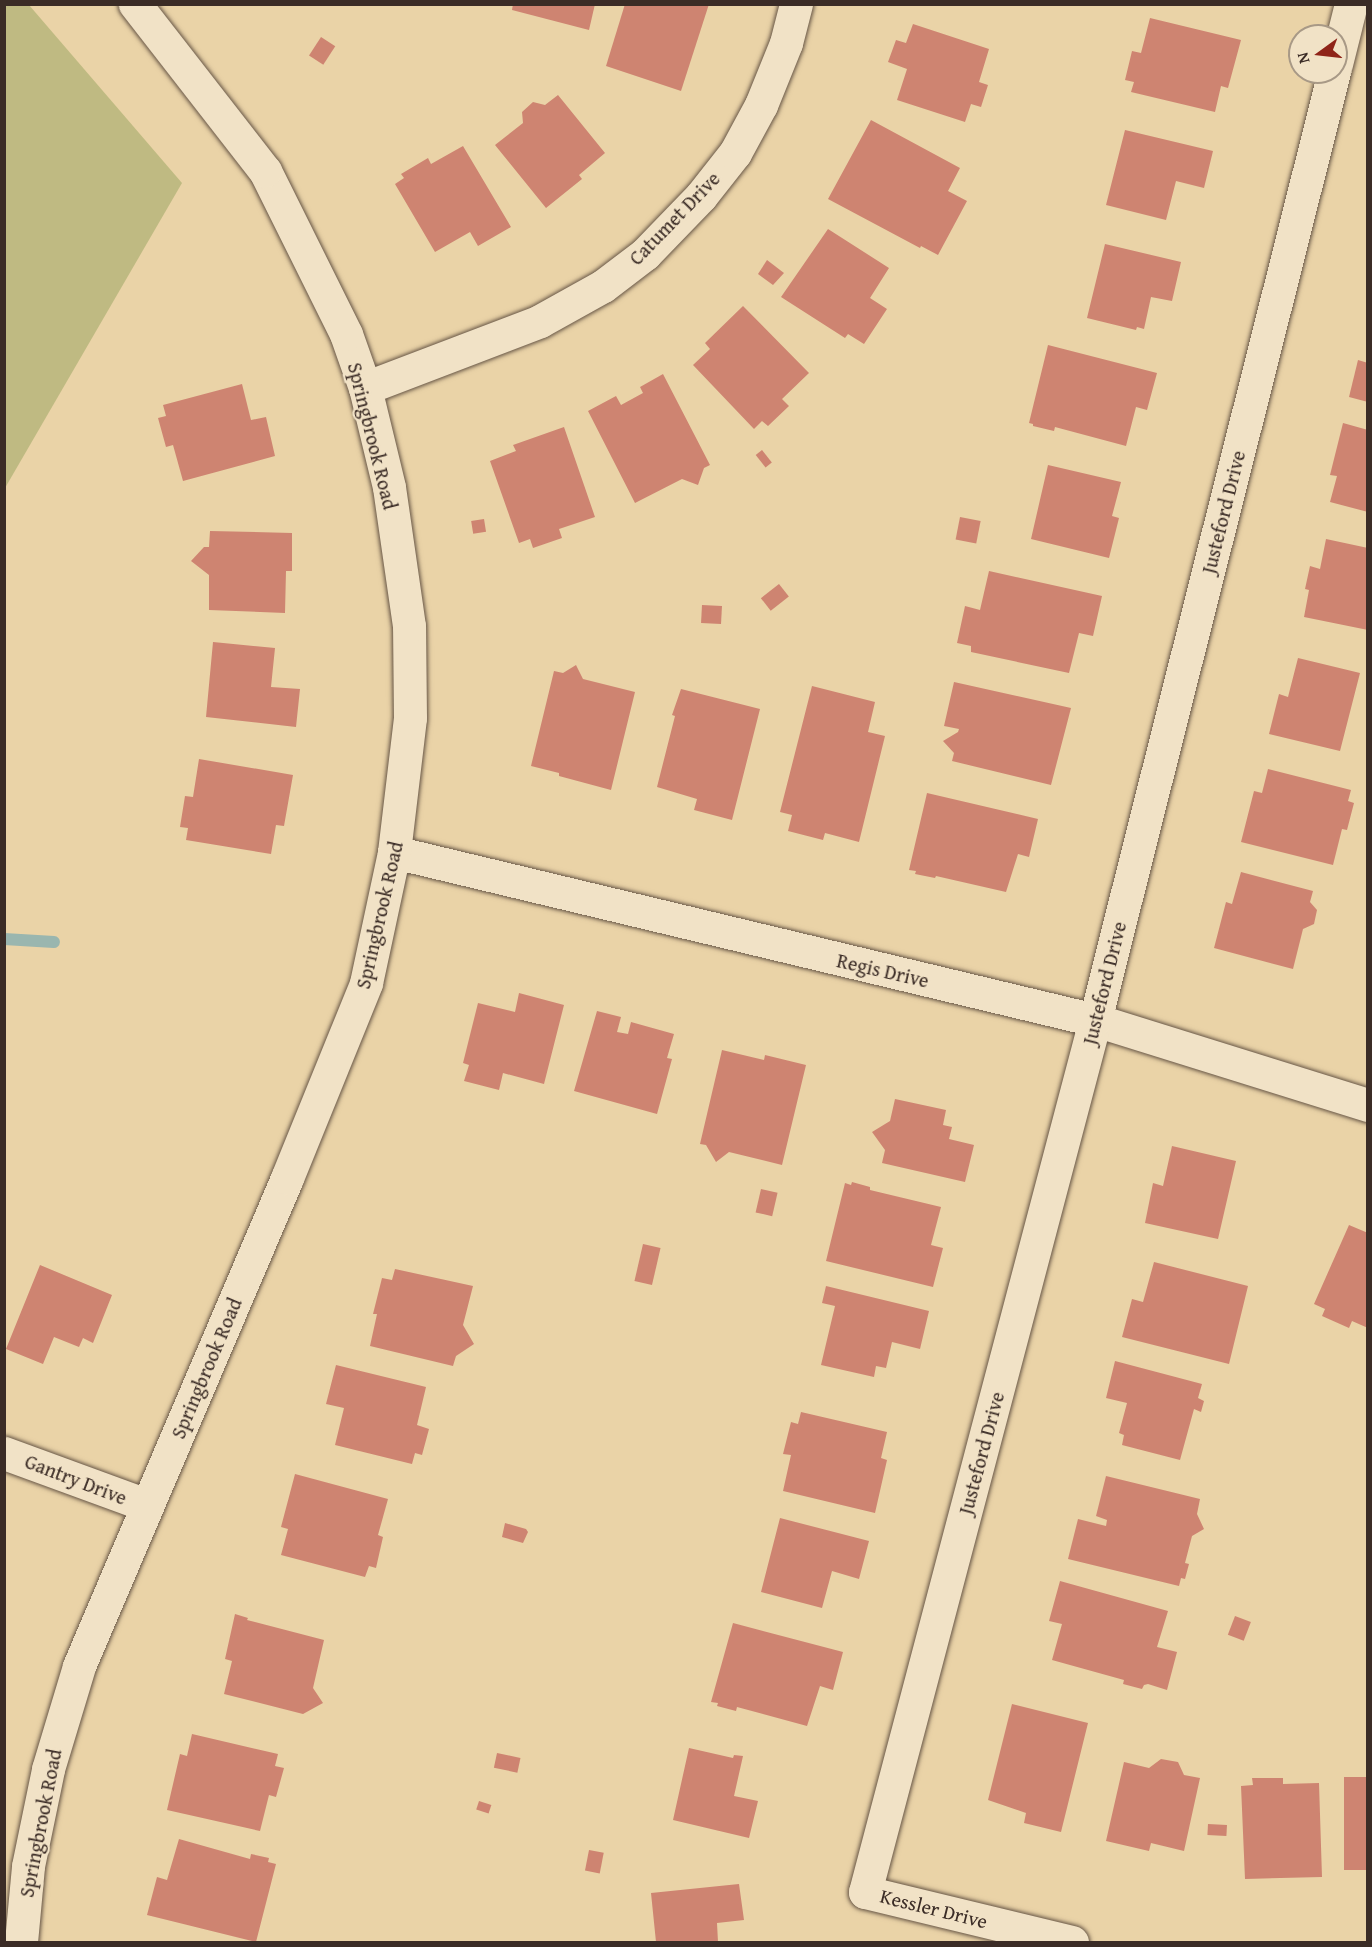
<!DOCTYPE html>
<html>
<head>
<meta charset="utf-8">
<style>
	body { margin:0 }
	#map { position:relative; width:1372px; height:1947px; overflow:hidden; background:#ead3a7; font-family:"Gentium Book Plus",serif }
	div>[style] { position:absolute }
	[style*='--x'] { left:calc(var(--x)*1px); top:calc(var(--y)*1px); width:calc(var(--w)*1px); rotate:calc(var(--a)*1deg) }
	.green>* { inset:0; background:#bfba82 }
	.stream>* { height:12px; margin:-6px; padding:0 6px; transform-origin:6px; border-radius:6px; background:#9ab6af }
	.building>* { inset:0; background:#ce8471; transform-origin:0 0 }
	.roads { filter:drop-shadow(0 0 2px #675646) drop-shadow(0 0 2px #675646) }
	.minor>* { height:33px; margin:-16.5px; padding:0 16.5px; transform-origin:16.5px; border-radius:16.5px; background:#f1e2c6 }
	span { translate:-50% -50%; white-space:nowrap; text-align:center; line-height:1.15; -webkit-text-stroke:4.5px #f1e2c6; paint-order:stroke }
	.street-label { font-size:20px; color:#3b2c26 }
	.frame { position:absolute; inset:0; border:6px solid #3b2c26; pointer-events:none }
	.north { position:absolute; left:1288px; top:24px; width:60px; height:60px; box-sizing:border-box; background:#f1e2c6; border:2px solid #a89986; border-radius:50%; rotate:255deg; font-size:16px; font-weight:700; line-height:24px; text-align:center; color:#3b2c26 }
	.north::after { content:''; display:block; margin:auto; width:21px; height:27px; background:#8f2418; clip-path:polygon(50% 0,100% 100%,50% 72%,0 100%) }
</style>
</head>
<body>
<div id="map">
	<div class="green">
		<div style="clip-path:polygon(5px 4px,29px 5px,182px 183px,5px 488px)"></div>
	</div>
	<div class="stream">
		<div style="--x:4;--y:939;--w:50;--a:3.4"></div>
	</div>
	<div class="building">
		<div style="clip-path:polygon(513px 4px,595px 4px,589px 30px,512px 10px)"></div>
		<div style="clip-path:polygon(625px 4px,709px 4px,681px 91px,606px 66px)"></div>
		<div style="clip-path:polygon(1150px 18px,1241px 40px,1228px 88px,1221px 86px,1215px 112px,1131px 92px,1134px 82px,1125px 80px,1132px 51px,1141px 53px)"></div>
		<div style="clip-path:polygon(913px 24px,989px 49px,979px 82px,988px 85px,981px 107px,971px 104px,965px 122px,897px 100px,907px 69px,888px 62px,896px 40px,906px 43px)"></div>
		<div style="left:321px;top:37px;width:17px;height:22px;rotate:33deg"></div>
		<div style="clip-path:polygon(558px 95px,605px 153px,579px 175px,582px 179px,546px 208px,495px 145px,523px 123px,522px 112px,533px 102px,545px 105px)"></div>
		<div style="clip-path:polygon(871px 120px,960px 168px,948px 191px,967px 201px,938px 255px,921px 246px,920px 248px,828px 199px)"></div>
		<div style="clip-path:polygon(1125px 130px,1213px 151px,1204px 188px,1176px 181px,1166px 220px,1106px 205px)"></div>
		<div style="clip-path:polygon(463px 146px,511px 227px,478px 246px,470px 232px,435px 252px,395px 184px,404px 178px,401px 174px,428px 158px,431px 164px)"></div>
		<div style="clip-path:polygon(828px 229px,889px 268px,870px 298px,887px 309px,864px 344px,848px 334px,845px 338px,781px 297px)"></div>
		<div style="clip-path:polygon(1105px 244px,1181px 262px,1172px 301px,1151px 297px,1144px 329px,1137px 327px,1136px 330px,1087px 318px)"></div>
		<div style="clip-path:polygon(767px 260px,784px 273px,773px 285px,758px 274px)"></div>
		<div style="clip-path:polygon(743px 306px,809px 373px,782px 399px,789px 406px,768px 426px,762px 421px,754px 429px,693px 365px,710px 349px,705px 343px)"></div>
		<div style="clip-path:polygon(1048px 345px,1157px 373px,1147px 410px,1136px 407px,1126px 446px,1055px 427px,1054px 431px,1033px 426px,1033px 424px,1029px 423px)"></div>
		<div style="clip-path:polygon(1358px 360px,1368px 363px,1368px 402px,1349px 397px)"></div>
		<div style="clip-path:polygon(663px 374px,710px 465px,704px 468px,698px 485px,682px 479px,635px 503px,588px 411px,616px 396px,621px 405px,643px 393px,640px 387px)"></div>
		<div style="clip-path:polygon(242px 384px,251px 420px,266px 417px,275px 456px,183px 481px,173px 445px,166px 447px,158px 418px,166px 416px,163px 405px)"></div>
		<div style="clip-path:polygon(1343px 423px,1368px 430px,1368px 512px,1330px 502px,1337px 476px,1330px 475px)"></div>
		<div style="clip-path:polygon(564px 427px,595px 517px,559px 529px,562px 538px,533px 548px,530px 539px,519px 543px,490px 461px,516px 451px,513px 445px)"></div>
		<div style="left:762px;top:450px;width:16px;height:8px;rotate:52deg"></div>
		<div style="clip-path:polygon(1048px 465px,1121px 482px,1112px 516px,1119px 518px,1109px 558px,1031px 539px)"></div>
		<div style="left:960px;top:517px;width:21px;height:23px;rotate:11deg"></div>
		<div style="left:484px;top:519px;width:13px;height:13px;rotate:81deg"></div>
		<div style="clip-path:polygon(210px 531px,292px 533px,292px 571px,286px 571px,285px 613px,209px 610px,209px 575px,191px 561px,204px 547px,209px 547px)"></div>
		<div style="clip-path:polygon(1326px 539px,1368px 548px,1368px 630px,1304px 617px,1309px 590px,1305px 589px,1310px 566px,1320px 569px)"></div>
		<div style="clip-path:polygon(989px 571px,1102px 596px,1093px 636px,1079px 633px,1069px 673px,971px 652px,971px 646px,957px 643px,965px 606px,980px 610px)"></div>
		<div style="left:779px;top:584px;width:16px;height:23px;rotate:52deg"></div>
		<div style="left:702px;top:605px;width:20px;height:18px;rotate:3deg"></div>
		<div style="clip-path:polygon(213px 642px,275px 648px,271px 687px,300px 689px,296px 727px,206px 717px)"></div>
		<div style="clip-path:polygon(1298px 658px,1360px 673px,1340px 751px,1269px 734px,1279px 694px,1288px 697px)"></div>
		<div style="clip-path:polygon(576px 665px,583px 679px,635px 692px,611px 790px,559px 776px,559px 773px,531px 766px,554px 671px,563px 673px)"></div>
		<div style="clip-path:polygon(954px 682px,1071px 708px,1051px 785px,952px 761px,954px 753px,943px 741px,958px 732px,959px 729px,944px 726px)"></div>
		<div style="clip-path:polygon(812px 686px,875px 702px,868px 732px,885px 736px,859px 842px,825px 833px,823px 840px,788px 831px,792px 815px,780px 812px)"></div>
		<div style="clip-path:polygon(681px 689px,760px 709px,732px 820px,694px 810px,697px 799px,657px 787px,675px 716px,672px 715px)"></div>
		<div style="clip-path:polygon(199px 759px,293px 775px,284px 826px,276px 825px,271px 854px,186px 840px,188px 828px,180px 827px,185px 796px,193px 797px)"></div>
		<div style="clip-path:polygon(1268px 769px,1351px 790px,1348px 801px,1354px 803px,1347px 830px,1342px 829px,1333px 865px,1241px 842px,1254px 791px,1262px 793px)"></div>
		<div style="clip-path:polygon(927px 793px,1038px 819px,1029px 857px,1018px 854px,1006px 892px,936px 876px,935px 878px,915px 874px,916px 871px,909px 870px)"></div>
		<div style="clip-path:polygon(1241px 872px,1313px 891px,1310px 902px,1317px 910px,1314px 924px,1303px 929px,1293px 969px,1214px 948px,1226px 902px,1232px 904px)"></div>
		<div style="clip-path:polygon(519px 993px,564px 1005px,544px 1084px,503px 1073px,499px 1090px,464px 1081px,469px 1065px,463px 1063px,478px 1003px,515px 1012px)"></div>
		<div style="clip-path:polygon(597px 1011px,621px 1017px,617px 1032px,628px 1034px,631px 1022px,674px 1034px,667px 1058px,672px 1059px,657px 1114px,574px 1091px)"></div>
		<div style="clip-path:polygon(722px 1050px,764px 1060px,765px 1055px,806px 1065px,782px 1165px,729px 1152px,716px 1162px,706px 1145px,700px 1144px)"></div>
		<div style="clip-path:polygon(895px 1099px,946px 1110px,943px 1125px,952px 1127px,949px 1139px,974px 1145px,965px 1182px,882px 1163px,885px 1150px,872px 1132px,890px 1121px)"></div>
		<div style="clip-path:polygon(1172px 1146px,1236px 1161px,1218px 1239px,1145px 1223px,1153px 1183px,1163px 1186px)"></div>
		<div style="clip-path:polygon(852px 1182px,870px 1187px,870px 1190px,941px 1207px,931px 1245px,943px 1248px,933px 1287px,826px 1261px,845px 1183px,851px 1185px)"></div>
		<div style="left:761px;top:1189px;width:17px;height:24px;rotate:13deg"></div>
		<div style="clip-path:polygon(1349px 1225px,1368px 1233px,1368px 1328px,1352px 1321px,1349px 1328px,1322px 1316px,1325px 1309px,1314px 1304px)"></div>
		<div style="left:643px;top:1244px;width:18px;height:38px;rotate:13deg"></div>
		<div style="clip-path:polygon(1154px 1262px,1248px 1286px,1229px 1364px,1122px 1337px,1132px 1299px,1143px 1302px)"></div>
		<div style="clip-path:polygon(40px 1265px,112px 1295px,93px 1343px,83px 1338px,79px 1347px,54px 1337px,43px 1364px,6px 1349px)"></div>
		<div style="clip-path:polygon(395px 1269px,473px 1286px,463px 1325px,474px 1344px,456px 1356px,453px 1366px,370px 1346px,377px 1314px,373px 1314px,382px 1278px,392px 1280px)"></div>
		<div style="clip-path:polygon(826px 1286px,929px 1311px,920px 1349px,892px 1342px,886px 1368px,876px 1366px,874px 1377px,821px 1365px,835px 1306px,822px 1303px)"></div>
		<div style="clip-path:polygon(1115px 1361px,1202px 1384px,1198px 1398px,1204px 1401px,1201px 1412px,1194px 1409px,1180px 1460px,1122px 1445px,1124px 1435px,1119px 1433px,1127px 1403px,1106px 1398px)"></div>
		<div style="clip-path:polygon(336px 1365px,426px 1387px,417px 1425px,429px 1429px,422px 1455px,415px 1453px,412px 1464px,335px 1445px,344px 1408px,326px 1404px)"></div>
		<div style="clip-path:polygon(801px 1412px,887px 1432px,881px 1458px,887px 1460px,875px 1513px,783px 1491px,791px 1455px,783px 1454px,791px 1422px,798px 1424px)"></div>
		<div style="clip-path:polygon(295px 1474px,388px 1499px,378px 1535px,383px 1537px,376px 1568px,369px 1566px,365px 1577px,281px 1555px,288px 1529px,281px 1527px)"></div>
		<div style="clip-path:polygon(1106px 1476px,1200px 1499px,1197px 1514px,1204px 1529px,1192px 1536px,1185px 1563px,1189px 1564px,1185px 1579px,1181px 1578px,1179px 1586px,1068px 1559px,1078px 1519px,1106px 1526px,1107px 1520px,1096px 1516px)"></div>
		<div style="clip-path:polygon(780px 1518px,869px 1541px,859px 1579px,832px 1571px,822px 1608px,761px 1592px)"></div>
		<div style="clip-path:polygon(505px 1523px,526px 1529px,528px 1532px,523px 1543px,502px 1537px)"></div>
		<div style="clip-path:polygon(1060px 1581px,1168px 1611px,1157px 1647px,1177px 1652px,1167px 1690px,1148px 1684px,1144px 1685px,1142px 1689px,1123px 1684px,1124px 1680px,1052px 1660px,1062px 1624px,1049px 1621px)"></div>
		<div style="clip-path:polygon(235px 1614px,248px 1618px,247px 1620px,324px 1640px,313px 1688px,323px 1703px,303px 1714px,224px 1694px,232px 1661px,225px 1659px)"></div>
		<div style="left:1235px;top:1616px;width:17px;height:20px;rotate:21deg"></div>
		<div style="clip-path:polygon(733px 1623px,843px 1652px,833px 1690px,820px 1686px,807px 1726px,737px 1707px,736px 1711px,717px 1706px,718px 1703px,711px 1702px)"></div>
		<div style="clip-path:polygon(1012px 1704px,1088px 1723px,1061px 1832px,1024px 1823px,1026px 1813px,988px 1800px)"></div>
		<div style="clip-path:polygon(192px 1734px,278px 1754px,275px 1766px,284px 1768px,276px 1797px,269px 1795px,260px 1831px,167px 1810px,180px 1754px,187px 1756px)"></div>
		<div style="clip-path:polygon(689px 1748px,733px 1758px,734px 1755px,743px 1756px,734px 1796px,758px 1801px,749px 1838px,673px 1820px)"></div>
		<div style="left:497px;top:1753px;width:24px;height:15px;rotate:12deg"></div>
		<div style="clip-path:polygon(1161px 1759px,1178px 1762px,1184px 1775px,1200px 1778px,1184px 1851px,1151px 1843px,1149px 1851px,1106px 1841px,1124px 1762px,1149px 1768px)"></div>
		<div style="left:1368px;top:1777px;width:93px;height:24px;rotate:90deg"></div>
		<div style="clip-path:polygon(1252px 1778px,1283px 1778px,1283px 1784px,1319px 1783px,1322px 1877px,1245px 1879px,1241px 1786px,1253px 1785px)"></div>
		<div style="left:479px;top:1801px;width:13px;height:9px;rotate:18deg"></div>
		<div style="left:1208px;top:1824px;width:19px;height:11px;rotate:3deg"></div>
		<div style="clip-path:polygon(179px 1839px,250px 1859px,251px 1854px,269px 1858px,268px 1862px,276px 1864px,256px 1942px,147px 1915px,157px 1877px,167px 1880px)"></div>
		<div style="left:589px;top:1850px;width:15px;height:21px;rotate:11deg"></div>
		<div style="clip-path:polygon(739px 1884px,744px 1920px,717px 1923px,718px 1942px,656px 1942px,651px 1893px)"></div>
	</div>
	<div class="roads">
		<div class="minor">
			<div style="--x:1336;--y:64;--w:62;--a:-76"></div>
			<div style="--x:365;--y:388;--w:187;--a:-20.9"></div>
			<div style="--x:540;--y:321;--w:72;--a:-29.1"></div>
			<div style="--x:603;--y:286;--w:53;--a:-37.3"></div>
			<div style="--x:645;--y:254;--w:81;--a:-46"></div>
			<div style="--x:701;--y:196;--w:55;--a:-51.7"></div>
			<div style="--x:735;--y:153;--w:55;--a:-61.6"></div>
			<div style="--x:761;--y:105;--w:67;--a:-68"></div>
			<div style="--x:786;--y:43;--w:40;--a:-75.6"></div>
			<div style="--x:394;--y:852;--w:721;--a:13.48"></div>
			<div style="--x:1095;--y:1020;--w:286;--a:17.3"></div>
			<div style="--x:4;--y:1453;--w:151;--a:20.1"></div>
			<div style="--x:21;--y:1942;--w:76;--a:-84.7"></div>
			<div style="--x:28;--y:1866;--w:99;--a:-78.3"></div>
			<div style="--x:48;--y:1769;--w:108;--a:-73.2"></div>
			<div style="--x:79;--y:1666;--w:530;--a:-66.91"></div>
			<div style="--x:287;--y:1178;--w:210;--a:-67.9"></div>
			<div style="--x:366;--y:983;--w:134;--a:-77.9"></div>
			<div style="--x:394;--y:852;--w:135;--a:-83.2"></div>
			<div style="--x:410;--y:718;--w:92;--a:-90.6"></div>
			<div style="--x:409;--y:626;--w:140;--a:-98.2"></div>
			<div style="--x:389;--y:487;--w:102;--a:-103.6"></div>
			<div style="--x:365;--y:388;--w:57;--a:-109.4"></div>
			<div style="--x:346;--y:334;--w:182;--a:-116.4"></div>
			<div style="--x:265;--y:171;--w:212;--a:-127.9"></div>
			<div style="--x:1072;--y:1942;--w:213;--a:-166.4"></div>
			<div style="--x:865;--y:1892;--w:902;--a:-75.22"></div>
			<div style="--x:1095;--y:1020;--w:978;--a:-75.85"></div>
		</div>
	</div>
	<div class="street-label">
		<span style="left:674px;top:218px;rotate:-46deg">Catumet Drive</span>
		<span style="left:373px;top:436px;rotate:76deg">Springbrook Road</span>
		<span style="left:1223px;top:512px;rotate:-76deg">Justeford Drive</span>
		<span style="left:379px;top:915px;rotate:-77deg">Springbrook Road</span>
		<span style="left:883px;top:970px;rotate:13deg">Regis Drive</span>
		<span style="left:1104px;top:983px;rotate:-76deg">Justeford Drive</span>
		<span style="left:206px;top:1368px;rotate:-67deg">Springbrook Road</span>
		<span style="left:981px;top:1453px;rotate:-75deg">Justeford Drive</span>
		<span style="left:76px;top:1479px;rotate:21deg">Gantry Drive</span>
		<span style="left:40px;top:1823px;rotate:-79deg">Springbrook Road</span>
		<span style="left:934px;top:1908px;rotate:14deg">Kessler Drive</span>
	</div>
	<div class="frame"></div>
	<div class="north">N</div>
</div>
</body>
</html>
